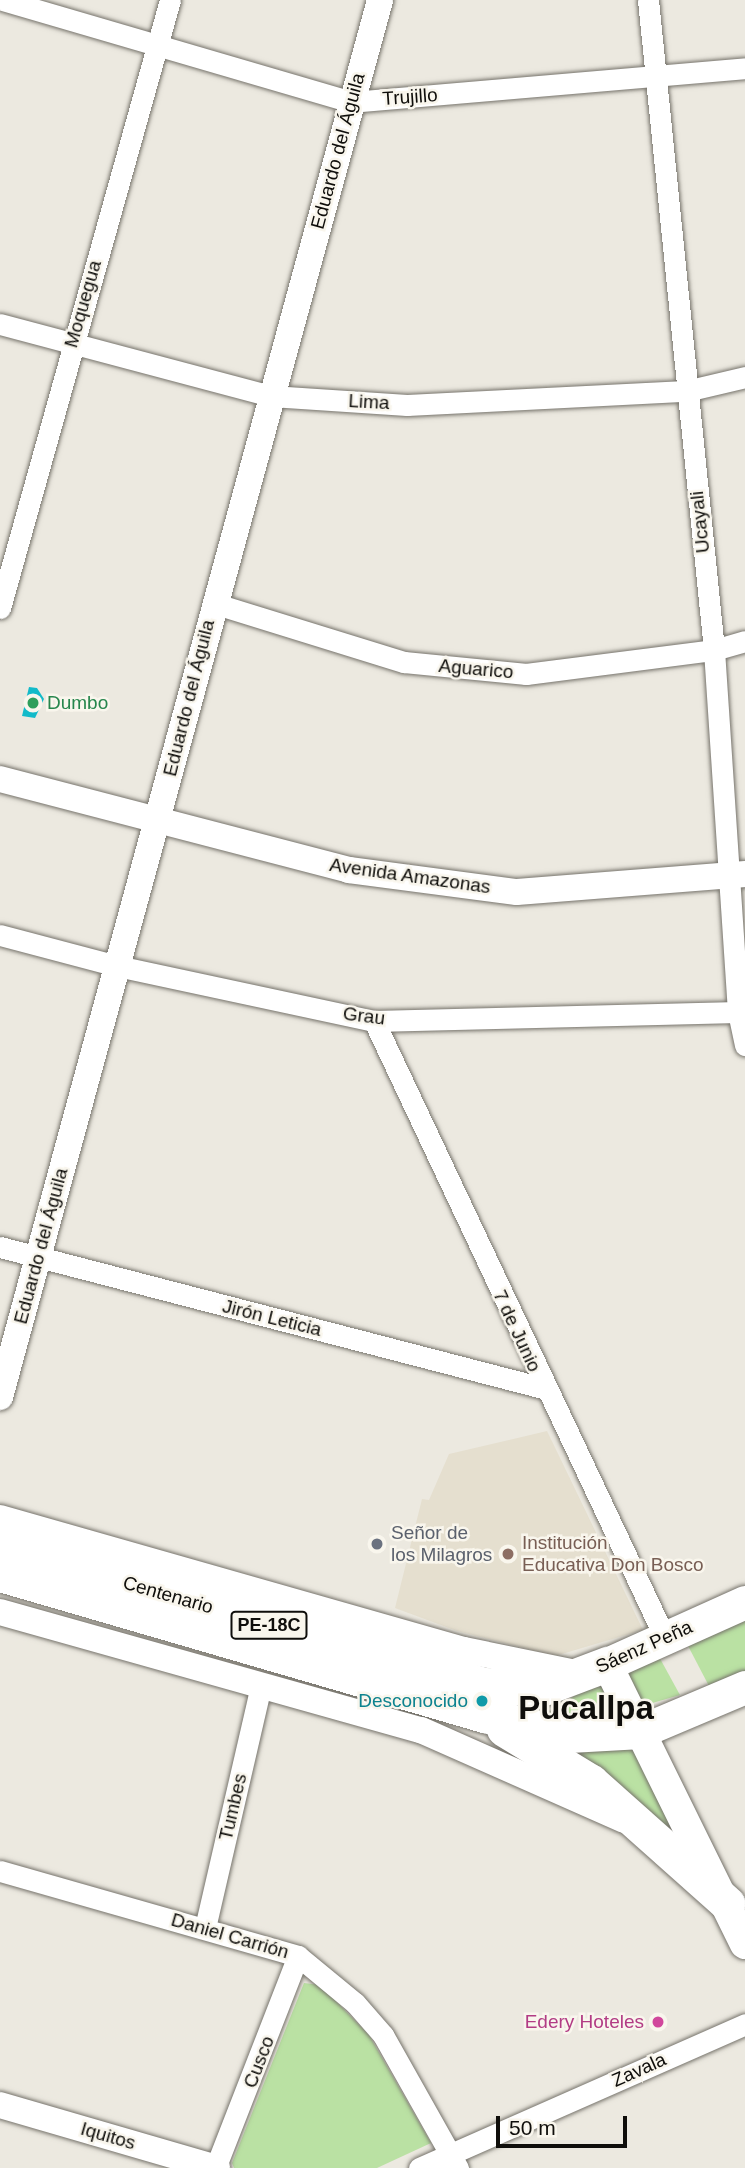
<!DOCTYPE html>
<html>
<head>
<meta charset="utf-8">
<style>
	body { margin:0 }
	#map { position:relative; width:745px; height:2168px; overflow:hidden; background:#ece9e0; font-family:Arial,sans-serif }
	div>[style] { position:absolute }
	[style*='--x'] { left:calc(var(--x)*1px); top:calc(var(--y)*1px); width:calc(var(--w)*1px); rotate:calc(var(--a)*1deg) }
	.built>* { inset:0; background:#e5dfcf }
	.green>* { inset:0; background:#bae1a3 }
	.water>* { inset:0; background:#12bac9 }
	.roads { filter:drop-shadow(0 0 2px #76736b) drop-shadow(0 0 2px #76736b) }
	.minor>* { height:21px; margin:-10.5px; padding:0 10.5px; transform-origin:10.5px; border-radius:10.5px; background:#fff }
	.tertiary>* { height:26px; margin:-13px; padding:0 13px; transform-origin:13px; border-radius:13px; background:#fff }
	.secondary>* { height:30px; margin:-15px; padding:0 15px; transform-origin:15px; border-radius:15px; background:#fff }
	.primary>* { height:33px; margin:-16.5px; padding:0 16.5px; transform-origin:16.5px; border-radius:16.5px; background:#fff }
	.trunk>* { height:35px; margin:-17.5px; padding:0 17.5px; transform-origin:17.5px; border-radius:17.5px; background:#fff }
	.dots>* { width:19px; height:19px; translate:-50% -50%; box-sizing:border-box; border:4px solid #f9f6ed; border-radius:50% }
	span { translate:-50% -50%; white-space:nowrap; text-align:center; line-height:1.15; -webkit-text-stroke:5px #f9f6ed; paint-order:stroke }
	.shield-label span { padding:2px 5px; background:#f9f6ed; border:2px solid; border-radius:5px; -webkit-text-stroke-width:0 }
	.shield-label { font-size:18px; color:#0f0e0b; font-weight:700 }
	.street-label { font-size:19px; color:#0f0e0b }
	.leisure-label { font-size:19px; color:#27864d }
	.left { translate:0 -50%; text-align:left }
	.worship-label { font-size:19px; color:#5b616d }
	.education-label { font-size:19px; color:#785e54 }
	.culture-label { font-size:19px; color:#0d838f }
	.right { translate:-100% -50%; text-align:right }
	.hotel-label { font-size:19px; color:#b23c85 }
	.town-label { font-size:33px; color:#0f0e0b; font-weight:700 }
	.scale { position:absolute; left:496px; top:2116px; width:131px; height:32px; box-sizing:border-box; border:4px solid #0f0e0b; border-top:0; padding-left:9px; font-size:21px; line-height:24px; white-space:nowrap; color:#0f0e0b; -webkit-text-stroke:5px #f9f6ed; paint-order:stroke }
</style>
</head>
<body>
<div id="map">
	<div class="built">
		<div style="clip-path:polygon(547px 1431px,643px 1630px,555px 1656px,457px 1631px,395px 1608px,422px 1499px,429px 1500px,449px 1454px)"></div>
	</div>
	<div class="green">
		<div style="clip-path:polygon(745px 1615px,745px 1672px,710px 1688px,686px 1642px)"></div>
		<div style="clip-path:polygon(657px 1653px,680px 1695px,642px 1706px,622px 1669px)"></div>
		<div style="clip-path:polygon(602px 1678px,627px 1723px,539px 1719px)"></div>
		<div style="clip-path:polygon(632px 1739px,676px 1833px,556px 1747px)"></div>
		<div style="clip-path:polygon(304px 1983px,320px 1985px,369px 2035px,431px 2143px,377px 2168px,234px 2168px,232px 2163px)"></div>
	</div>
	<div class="water">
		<div style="clip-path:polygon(29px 687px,37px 688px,44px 699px,35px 718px,22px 716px)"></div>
	</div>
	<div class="roads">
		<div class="minor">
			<div style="--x:3;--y:0;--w:363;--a:16.3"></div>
			<div style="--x:351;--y:102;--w:395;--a:-4.9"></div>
			<div style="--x:648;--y:0;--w:653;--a:84.2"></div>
			<div style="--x:714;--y:650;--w:363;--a:86.2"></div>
			<div style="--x:738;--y:1012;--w:34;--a:78"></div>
			<div style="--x:0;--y:324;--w:280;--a:14.9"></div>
			<div style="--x:271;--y:396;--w:136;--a:3.8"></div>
			<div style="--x:407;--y:405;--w:279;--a:-2.9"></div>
			<div style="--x:686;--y:391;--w:61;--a:-13.3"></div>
			<div style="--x:213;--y:603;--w:200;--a:17.2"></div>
			<div style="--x:404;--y:662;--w:123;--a:5.6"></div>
			<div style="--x:526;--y:674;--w:190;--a:-7.3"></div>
			<div style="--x:714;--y:650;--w:32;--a:-16"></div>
			<div style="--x:0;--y:608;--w:631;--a:-74.38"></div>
			<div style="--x:0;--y:935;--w:121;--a:14.8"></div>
			<div style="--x:117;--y:966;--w:263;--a:12.1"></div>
			<div style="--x:374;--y:1021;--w:364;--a:-1.4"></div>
			<div style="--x:374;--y:1021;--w:682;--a:64.75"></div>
			<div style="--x:0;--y:1247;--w:561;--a:14.56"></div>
			<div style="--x:0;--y:1871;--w:310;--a:15.9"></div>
			<div style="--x:298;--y:1956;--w:74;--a:39.5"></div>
			<div style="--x:355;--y:2003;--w:43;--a:48.8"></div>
			<div style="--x:383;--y:2035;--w:153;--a:60.6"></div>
			<div style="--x:205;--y:1928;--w:249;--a:-77"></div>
			<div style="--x:216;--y:2166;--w:225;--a:-68.7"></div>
			<div style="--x:419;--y:2168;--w:356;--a:-23.8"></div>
		</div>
		<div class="tertiary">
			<div style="--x:0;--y:779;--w:361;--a:14.6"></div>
			<div style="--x:349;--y:870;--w:169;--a:7.5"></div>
			<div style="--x:517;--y:892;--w:229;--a:-4.5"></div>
			<div style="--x:0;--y:1397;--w:1448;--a:-74.78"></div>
			<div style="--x:0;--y:1518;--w:482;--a:15.9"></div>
			<div style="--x:464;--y:1650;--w:119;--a:11.6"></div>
			<div style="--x:0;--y:1612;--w:437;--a:15.7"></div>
			<div style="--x:421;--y:1730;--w:222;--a:23.9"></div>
			<div style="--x:0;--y:2105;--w:226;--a:16.2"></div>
		</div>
		<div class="secondary">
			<div style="--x:607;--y:1664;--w:312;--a:63.8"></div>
		</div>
		<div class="primary">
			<div style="--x:607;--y:1664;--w:151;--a:-24.2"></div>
			<div style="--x:641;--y:1731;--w:113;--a:-22.9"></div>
		</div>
		<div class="trunk">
			<div style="--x:0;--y:1546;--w:504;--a:16.02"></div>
			<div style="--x:484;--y:1685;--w:57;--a:4"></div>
			<div style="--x:541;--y:1689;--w:71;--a:-20.7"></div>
			<div style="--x:0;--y:1574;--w:504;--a:16.24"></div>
			<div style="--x:484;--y:1715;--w:87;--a:13.2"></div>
			<div style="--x:569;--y:1735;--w:72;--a:-3.2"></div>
			<div style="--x:504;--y:1729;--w:102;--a:31.3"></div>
			<div style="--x:591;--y:1782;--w:183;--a:41.7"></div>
		</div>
	</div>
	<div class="dots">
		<div style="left:33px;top:703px;background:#2e9e5b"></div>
		<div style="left:377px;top:1544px;background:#6b7280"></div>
		<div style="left:508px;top:1554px;background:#8d6e63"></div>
		<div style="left:482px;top:1701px;background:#0f9aa8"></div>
		<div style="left:658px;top:2022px;background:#d1479c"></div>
	</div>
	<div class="shield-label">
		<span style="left:269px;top:1625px">PE-18C</span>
	</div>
	<div class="street-label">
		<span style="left:410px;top:97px;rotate:-4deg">Trujillo</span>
		<span style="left:338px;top:151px;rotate:-75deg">Eduardo del Águila</span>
		<span style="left:83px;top:304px;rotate:-74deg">Moquegua</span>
		<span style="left:369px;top:402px;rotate:3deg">Lima</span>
		<span style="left:700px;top:522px;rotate:-96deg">Ucayali</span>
		<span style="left:476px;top:669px;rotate:5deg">Aguarico</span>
		<span style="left:189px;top:698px;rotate:-76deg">Eduardo del Águila</span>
		<span style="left:410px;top:876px;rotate:8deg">Avenida Amazonas</span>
		<span style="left:364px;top:1016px;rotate:7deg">Grau</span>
		<span style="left:41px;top:1246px;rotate:-75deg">Eduardo del Águila</span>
		<span style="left:272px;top:1318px;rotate:14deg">Jirón Leticia</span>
		<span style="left:517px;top:1331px;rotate:65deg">7 de Junio</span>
		<span style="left:168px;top:1595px;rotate:16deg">Centenario</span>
		<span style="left:644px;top:1647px;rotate:-24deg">Sáenz Peña</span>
		<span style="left:233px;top:1807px;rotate:-77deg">Tumbes</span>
		<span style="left:230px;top:1936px;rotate:16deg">Daniel Carrión</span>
		<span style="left:259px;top:2062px;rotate:-69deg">Cusco</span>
		<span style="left:639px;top:2070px;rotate:-24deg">Zavala</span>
		<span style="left:108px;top:2136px;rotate:16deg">Iquitos</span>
	</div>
	<div class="leisure-label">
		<span class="left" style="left:47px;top:703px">Dumbo</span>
	</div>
	<div class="worship-label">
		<span class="left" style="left:391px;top:1544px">Señor de<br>los Milagros</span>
	</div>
	<div class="education-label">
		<span class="left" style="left:522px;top:1554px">Institución<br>Educativa Don Bosco</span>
	</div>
	<div class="culture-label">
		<span class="right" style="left:468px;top:1701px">Desconocido</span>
	</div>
	<div class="hotel-label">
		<span class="right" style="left:644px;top:2022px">Edery Hoteles</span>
	</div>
	<div class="town-label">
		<span style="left:586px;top:1708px">Pucallpa</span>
	</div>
	<div class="scale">50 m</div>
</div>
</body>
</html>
